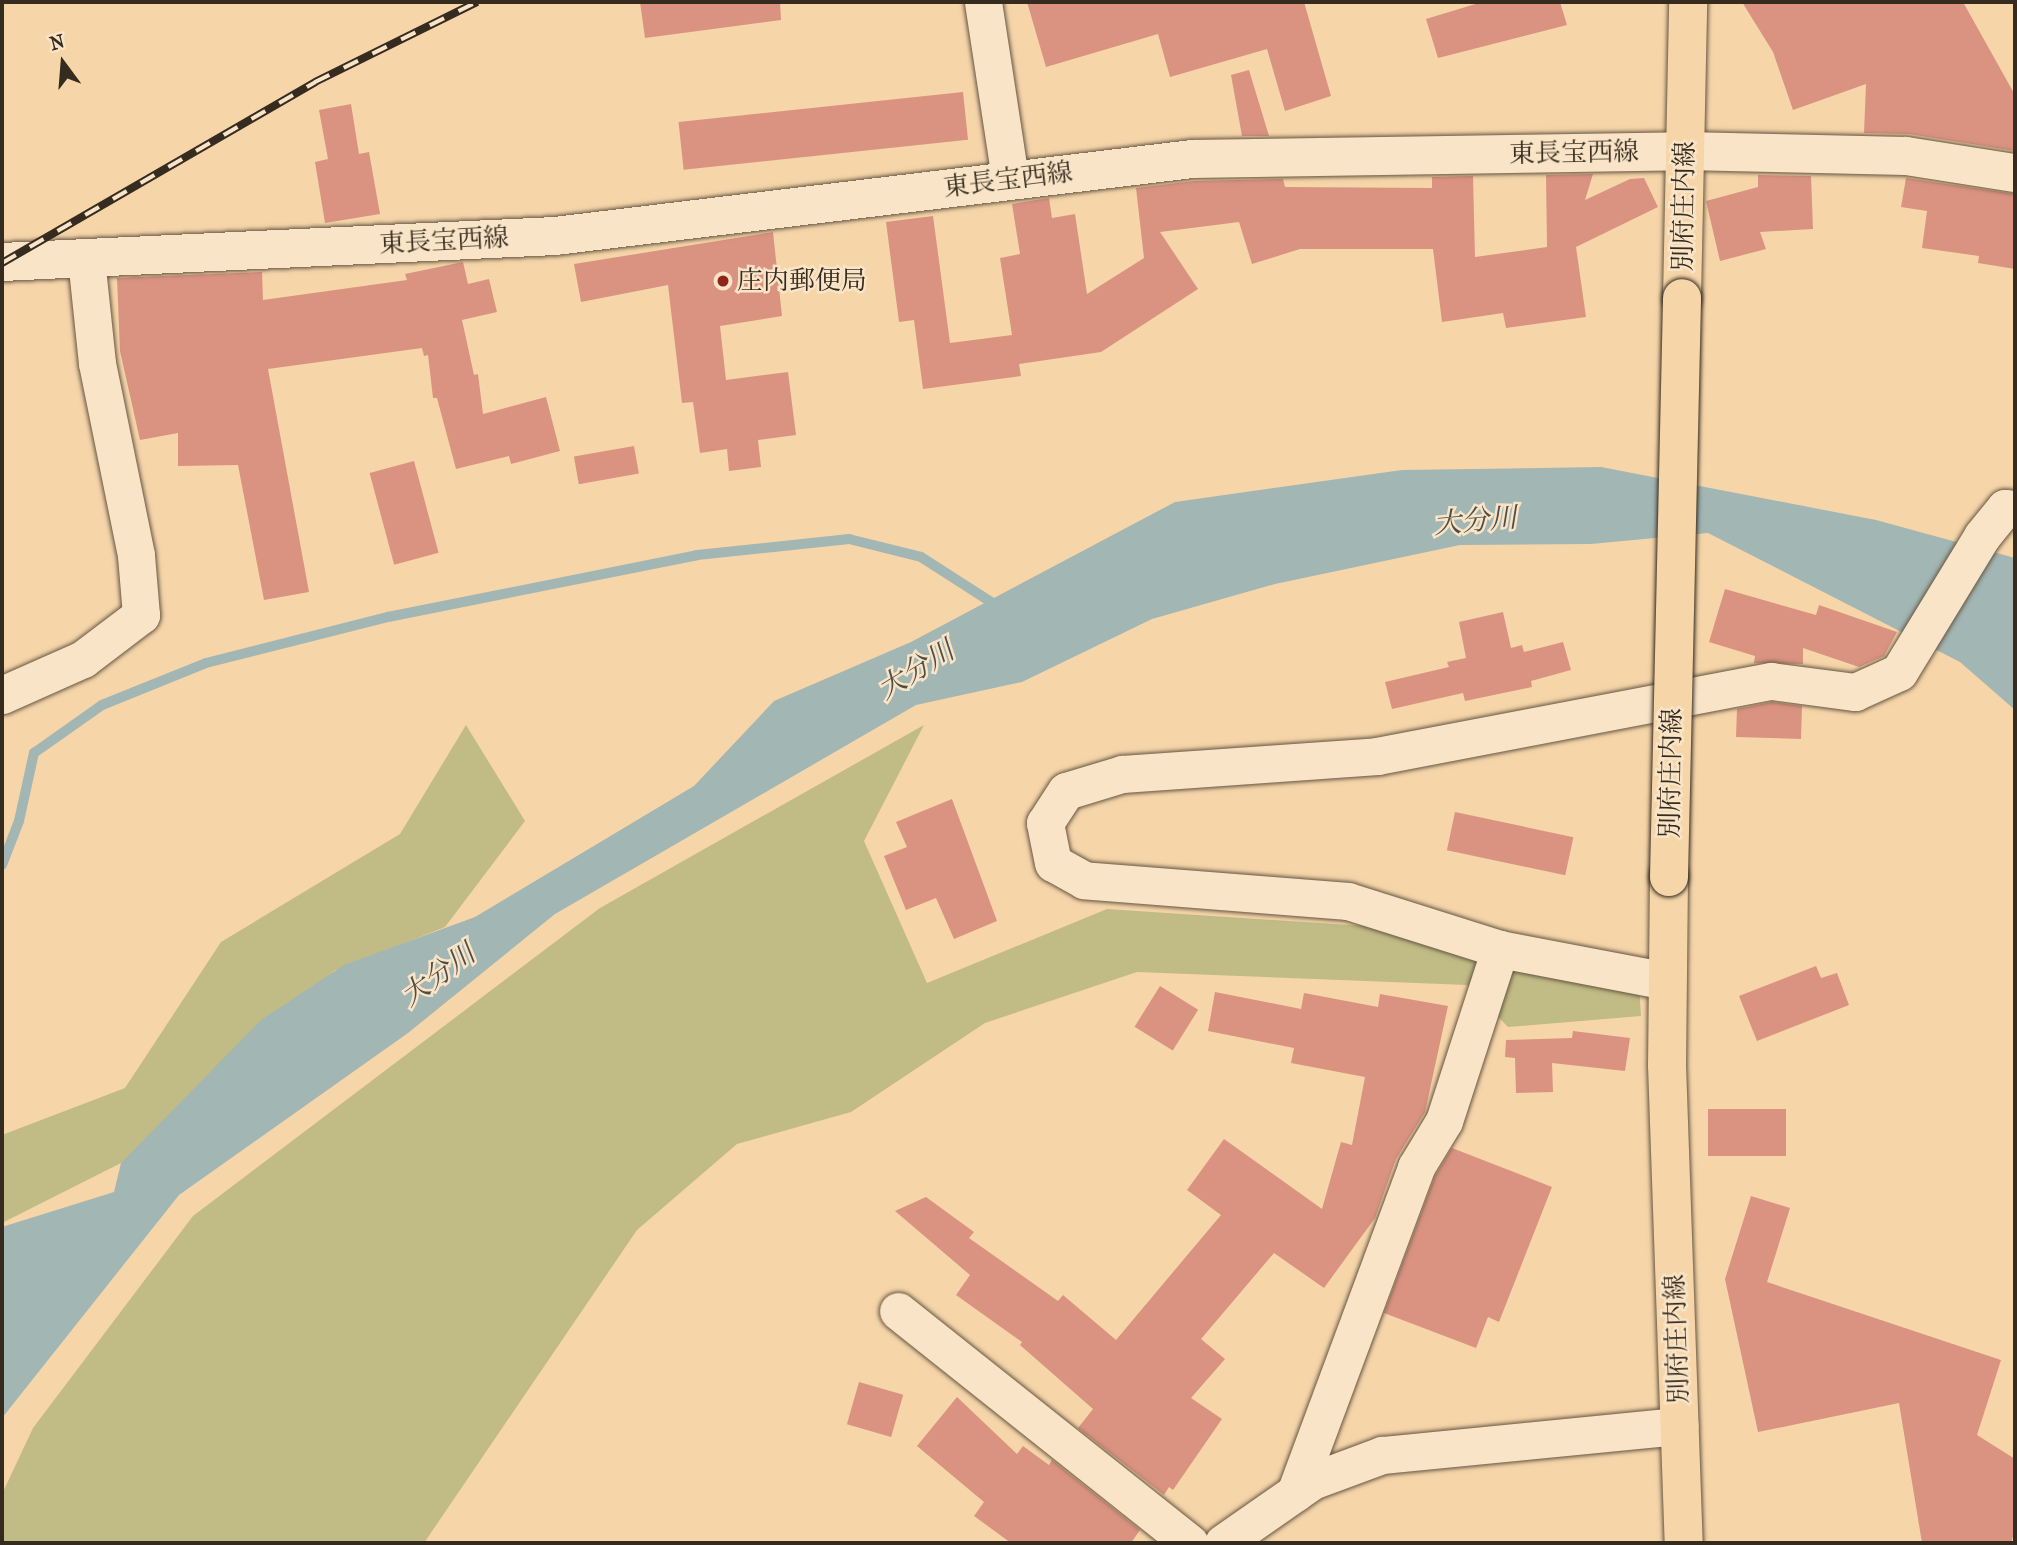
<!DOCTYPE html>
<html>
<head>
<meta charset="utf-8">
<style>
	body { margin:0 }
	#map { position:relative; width:2017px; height:1545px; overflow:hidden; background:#f6d5a9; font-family:"IM FELL French Canon","Noto Serif JP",serif }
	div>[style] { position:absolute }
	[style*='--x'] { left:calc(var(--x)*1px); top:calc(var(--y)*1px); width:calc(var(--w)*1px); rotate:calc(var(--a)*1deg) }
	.green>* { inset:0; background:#c1bc85 }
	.water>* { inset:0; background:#a2b6b4 }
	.stream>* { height:10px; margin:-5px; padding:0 5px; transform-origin:5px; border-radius:5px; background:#a2b6b4 }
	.building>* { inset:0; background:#da9380; transform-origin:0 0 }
	.roads { filter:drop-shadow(0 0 2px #655642) drop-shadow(0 0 2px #655642) }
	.street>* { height:37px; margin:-18.5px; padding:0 18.5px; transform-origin:18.5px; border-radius:18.5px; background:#f9e4c7 }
	.secondary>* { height:38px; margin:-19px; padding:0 19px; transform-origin:19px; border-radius:19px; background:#f9e4c7 }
	.primary>* { height:38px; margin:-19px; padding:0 19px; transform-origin:19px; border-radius:19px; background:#f6d5a9 }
	.rail>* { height:8px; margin-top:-4px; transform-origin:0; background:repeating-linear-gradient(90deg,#f9e4c7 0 16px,#352b1f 0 32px); box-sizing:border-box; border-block:2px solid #352b1f }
	.bridges { filter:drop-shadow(0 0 2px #352b1f) drop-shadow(0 0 2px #352b1f) }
	.primary-bridge>* { height:38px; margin:-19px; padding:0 19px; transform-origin:19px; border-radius:19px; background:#f6d5a9 }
	.dots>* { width:19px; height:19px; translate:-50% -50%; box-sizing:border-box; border:4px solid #f9e4c7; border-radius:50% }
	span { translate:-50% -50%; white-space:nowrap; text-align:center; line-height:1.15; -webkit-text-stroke:5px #f9e4c7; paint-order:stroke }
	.street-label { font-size:26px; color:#352b1f }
	.poi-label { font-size:26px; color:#352b1f }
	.left { translate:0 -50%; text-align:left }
	.water-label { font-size:28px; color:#504e44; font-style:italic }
	.frame { position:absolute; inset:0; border:4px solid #352b1f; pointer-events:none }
	.north { position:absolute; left:28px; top:28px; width:70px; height:70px; -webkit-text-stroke:5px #f9e4c7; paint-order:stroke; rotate:344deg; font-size:19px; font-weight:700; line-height:28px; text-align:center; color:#352b1f }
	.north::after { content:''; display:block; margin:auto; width:24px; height:32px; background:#352b1f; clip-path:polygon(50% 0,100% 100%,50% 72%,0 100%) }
</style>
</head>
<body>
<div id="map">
	<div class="green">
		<div style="clip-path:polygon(466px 725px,525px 821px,445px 927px,334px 971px,121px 1163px,2px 1223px,2px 1135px,125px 1088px,221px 942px,400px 834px)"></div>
		<div style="clip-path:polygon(924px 725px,864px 841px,927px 983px,1107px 909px,1486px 934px,1639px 985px,1641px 1016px,1508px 1027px,1467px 985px,1137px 972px,985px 1023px,851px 1112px,737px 1144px,637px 1230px,424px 1543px,2px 1543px,2px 1494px,33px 1428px,193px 1216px,600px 908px)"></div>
	</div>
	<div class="water">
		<div style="clip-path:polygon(1601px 467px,1876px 520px,2015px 558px,2015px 710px,1960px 662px,1708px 533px,1591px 544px,1460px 545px,1275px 584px,1152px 619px,1022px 682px,916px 705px,555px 914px,408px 1033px,179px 1195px,2px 1418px,2px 1227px,114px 1192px,121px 1163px,261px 1020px,344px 965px,475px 917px,694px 786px,774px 701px,911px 642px,1175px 502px,1402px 470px)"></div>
	</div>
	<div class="stream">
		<div style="--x:2;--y:865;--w:47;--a:-68.9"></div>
		<div style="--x:19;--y:821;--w:70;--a:-77.6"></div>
		<div style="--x:34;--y:753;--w:83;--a:-35.2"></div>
		<div style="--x:102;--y:705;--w:112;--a:-22"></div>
		<div style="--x:206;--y:663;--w:188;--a:-14.2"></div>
		<div style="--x:388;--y:617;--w:315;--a:-11.3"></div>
		<div style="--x:697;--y:555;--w:153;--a:-6"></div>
		<div style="--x:849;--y:539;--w:74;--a:14"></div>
		<div style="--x:921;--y:557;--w:93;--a:32.7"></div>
	</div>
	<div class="building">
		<div style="clip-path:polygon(640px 2px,780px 2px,781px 20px,645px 38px)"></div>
		<div style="clip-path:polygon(1027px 2px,1304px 2px,1331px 96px,1285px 111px,1267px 49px,1170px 77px,1158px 34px,1046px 67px)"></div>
		<div style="clip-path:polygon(1482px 2px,1560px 2px,1567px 25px,1438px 58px,1426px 19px)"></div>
		<div style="clip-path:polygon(1742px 2px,1963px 2px,2015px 95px,2015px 151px,1909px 134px,1864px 133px,1866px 84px,1793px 110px,1773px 52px)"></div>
		<div style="clip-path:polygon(1249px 70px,1269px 136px,1242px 136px,1231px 75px)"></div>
		<div style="left:963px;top:92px;width:48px;height:286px;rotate:84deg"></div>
		<div style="clip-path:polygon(351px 104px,359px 154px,369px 152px,380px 214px,325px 223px,315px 162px,328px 159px,319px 110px)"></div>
		<div style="clip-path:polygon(1593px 174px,1585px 200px,1630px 179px,1644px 178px,1658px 207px,1576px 247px,1586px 317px,1506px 328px,1503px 313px,1442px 322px,1433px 249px,1300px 249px,1252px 264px,1239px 222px,1160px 232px,1198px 289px,1101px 352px,1019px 364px,1021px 376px,923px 389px,914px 320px,899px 322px,886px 222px,933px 216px,950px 343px,1012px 335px,1000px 258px,1020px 254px,1012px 204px,1049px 198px,1052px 218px,1075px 214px,1087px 294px,1144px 258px,1136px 188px,1194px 181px,1283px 179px,1285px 187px,1432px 188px,1432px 177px,1473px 176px,1475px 257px,1547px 247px,1546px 175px)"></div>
		<div style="clip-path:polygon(1758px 175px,1811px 176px,1813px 229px,1760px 232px,1766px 249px,1720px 261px,1706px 201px,1758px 187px)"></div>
		<div style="clip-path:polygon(1906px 178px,2015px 194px,2015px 269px,1978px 263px,1979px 256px,1922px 248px,1927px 211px,1901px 207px)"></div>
		<div style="clip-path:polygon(773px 232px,782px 316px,720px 326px,726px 380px,788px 372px,796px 435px,758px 440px,761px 467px,729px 471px,727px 449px,700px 453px,693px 402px,682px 403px,668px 285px,581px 302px,574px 264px)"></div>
		<div style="clip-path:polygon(463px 262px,468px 284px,489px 279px,497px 312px,462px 320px,474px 375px,478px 374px,483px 414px,546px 397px,560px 451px,511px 464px,509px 456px,456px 469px,437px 398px,433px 398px,428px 355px,424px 356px,422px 348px,268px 369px,309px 592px,264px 600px,238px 465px,178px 466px,178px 433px,140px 440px,120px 351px,117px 278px,262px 272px,263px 300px,407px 280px,405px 274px)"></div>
		<div style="left:634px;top:446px;width:28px;height:61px;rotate:80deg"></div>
		<div style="left:414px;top:461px;width:95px;height:46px;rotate:75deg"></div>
		<div style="clip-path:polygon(1725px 589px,1816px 615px,1819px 605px,1897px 632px,1884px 656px,1859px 667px,1803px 648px,1803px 664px,1754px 663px,1755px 656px,1709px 642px)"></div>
		<div style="clip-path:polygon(1503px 612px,1511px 648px,1522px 645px,1524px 652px,1563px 642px,1571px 670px,1531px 681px,1532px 687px,1465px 701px,1463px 693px,1392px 709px,1385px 682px,1449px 667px,1447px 662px,1466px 658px,1459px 622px)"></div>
		<div style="clip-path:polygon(1772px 702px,1802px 706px,1801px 739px,1736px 737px,1737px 709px)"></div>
		<div style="clip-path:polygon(952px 799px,997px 921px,954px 939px,936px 898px,906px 910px,884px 856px,907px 847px,896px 822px)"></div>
		<div style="left:1455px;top:812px;width:121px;height:39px;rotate:12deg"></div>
		<div style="clip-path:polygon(1816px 966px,1821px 978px,1837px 973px,1849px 1005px,1757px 1041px,1739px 996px)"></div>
		<div style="left:1160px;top:986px;width:45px;height:48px;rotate:32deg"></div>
		<div style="clip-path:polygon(1215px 992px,1301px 1009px,1304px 993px,1378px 1007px,1380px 994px,1448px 1006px,1425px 1112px,1396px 1159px,1375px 1218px,1324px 1288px,1274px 1253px,1201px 1339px,1225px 1359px,1191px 1398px,1222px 1419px,1173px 1490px,1169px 1487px,1164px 1495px,1078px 1428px,1093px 1409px,1020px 1345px,1022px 1342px,956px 1295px,970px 1275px,895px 1211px,926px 1197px,974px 1232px,969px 1238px,1058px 1301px,1063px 1295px,1116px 1340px,1221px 1215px,1187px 1190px,1224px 1139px,1322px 1209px,1341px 1142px,1352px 1145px,1365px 1077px,1291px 1063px,1294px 1048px,1208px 1031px)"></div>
		<div style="clip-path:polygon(1573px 1031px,1630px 1038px,1625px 1071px,1552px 1063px,1553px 1092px,1516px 1093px,1515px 1058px,1505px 1057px,1506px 1040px,1572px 1038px)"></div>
		<div style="left:1708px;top:1109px;width:78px;height:47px"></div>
		<div style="clip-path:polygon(1452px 1148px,1552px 1187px,1499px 1322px,1488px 1317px,1476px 1348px,1384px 1313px,1435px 1176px)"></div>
		<div style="clip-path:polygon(1751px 1196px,1790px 1208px,1767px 1282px,2001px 1360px,1977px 1435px,2015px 1459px,2015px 1530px,2011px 1543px,1922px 1543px,1899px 1403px,1758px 1432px,1725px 1279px)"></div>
		<div style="left:859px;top:1382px;width:46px;height:44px;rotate:16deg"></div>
		<div style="clip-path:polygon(957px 1397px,1017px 1454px,1023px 1446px,1049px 1465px,1052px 1460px,1140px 1530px,1131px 1543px,1011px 1543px,974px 1516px,984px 1502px,917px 1446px)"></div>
	</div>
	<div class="roads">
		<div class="street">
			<div style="--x:983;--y:2;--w:179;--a:81.3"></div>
			<div style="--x:2;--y:695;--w:89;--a:-24"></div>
			<div style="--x:83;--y:659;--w:73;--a:-37.2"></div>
			<div style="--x:141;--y:615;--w:60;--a:-94.8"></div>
			<div style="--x:136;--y:555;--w:196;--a:-101.5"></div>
			<div style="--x:97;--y:363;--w:106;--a:-96"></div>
			<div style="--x:1667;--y:981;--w:170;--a:-169.2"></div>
			<div style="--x:1500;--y:949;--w:159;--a:-162.5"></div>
			<div style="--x:1348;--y:901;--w:265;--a:-175.5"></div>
			<div style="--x:1084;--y:880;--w:35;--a:-151"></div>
			<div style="--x:1053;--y:863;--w:41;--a:-101.3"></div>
			<div style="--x:1045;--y:823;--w:38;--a:-57"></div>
			<div style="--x:1066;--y:791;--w:59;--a:-16.9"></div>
			<div style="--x:1122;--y:774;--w:256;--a:-4"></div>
			<div style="--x:1377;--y:756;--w:401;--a:-10.8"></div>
			<div style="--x:1771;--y:681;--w:85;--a:7.5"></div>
			<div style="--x:1855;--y:692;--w:48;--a:-24.4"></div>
			<div style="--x:1899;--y:672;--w:159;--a:-58.6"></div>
			<div style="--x:1982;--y:536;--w:36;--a:-51"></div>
			<div style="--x:2005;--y:508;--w:10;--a:6"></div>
			<div style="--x:898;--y:1311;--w:373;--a:38.5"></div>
			<div style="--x:1295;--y:1493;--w:348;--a:-69.6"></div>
			<div style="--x:1416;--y:1167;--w:54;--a:-58.7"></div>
			<div style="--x:1444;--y:1121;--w:181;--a:-72"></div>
			<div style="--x:1223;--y:1543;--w:108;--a:-34.9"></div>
			<div style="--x:1312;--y:1481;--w:75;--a:-20.4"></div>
			<div style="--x:1382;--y:1455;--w:299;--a:-5.6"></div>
		</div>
		<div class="secondary">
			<div style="--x:2;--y:262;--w:554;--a:-2.69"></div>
			<div style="--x:555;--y:236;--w:642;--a:-6.89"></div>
			<div style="--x:1192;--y:159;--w:493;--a:-0.9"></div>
			<div style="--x:1685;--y:151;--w:221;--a:1.3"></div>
			<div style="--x:1906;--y:156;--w:110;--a:8.9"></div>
		</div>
		<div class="primary">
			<div style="--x:1682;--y:298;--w:296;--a:-88.8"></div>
			<div style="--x:1669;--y:877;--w:188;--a:90.6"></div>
			<div style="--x:1667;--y:1065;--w:478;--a:88"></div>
		</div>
	</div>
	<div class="rail">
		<div style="--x:2;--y:263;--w:362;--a:-30"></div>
		<div style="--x:315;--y:82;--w:181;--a:-26.3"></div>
	</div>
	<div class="bridges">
		<div class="primary-bridge">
			<div style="--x:1669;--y:877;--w:579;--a:-88.71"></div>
		</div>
	</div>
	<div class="dots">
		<div style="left:723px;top:281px;background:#8f2418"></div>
	</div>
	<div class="street-label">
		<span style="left:1574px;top:153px;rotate:-1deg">東長宝西線</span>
		<span style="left:1008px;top:180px;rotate:-7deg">東長宝西線</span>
		<span style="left:1684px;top:206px;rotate:-89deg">別府庄内線</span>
		<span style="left:444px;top:241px;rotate:-3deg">東長宝西線</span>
		<span style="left:1671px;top:773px;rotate:-89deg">別府庄内線</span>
		<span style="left:1677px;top:1339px;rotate:-92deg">別府庄内線</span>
	</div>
	<div class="poi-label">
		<span class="left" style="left:737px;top:281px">庄内郵便局</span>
	</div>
	<div class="water-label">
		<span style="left:1475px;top:521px;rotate:-5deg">大分川</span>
		<span style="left:916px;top:670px;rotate:-32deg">大分川</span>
		<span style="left:438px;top:975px;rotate:-36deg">大分川</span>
	</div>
	<div class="frame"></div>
	<div class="north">N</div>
</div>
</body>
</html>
